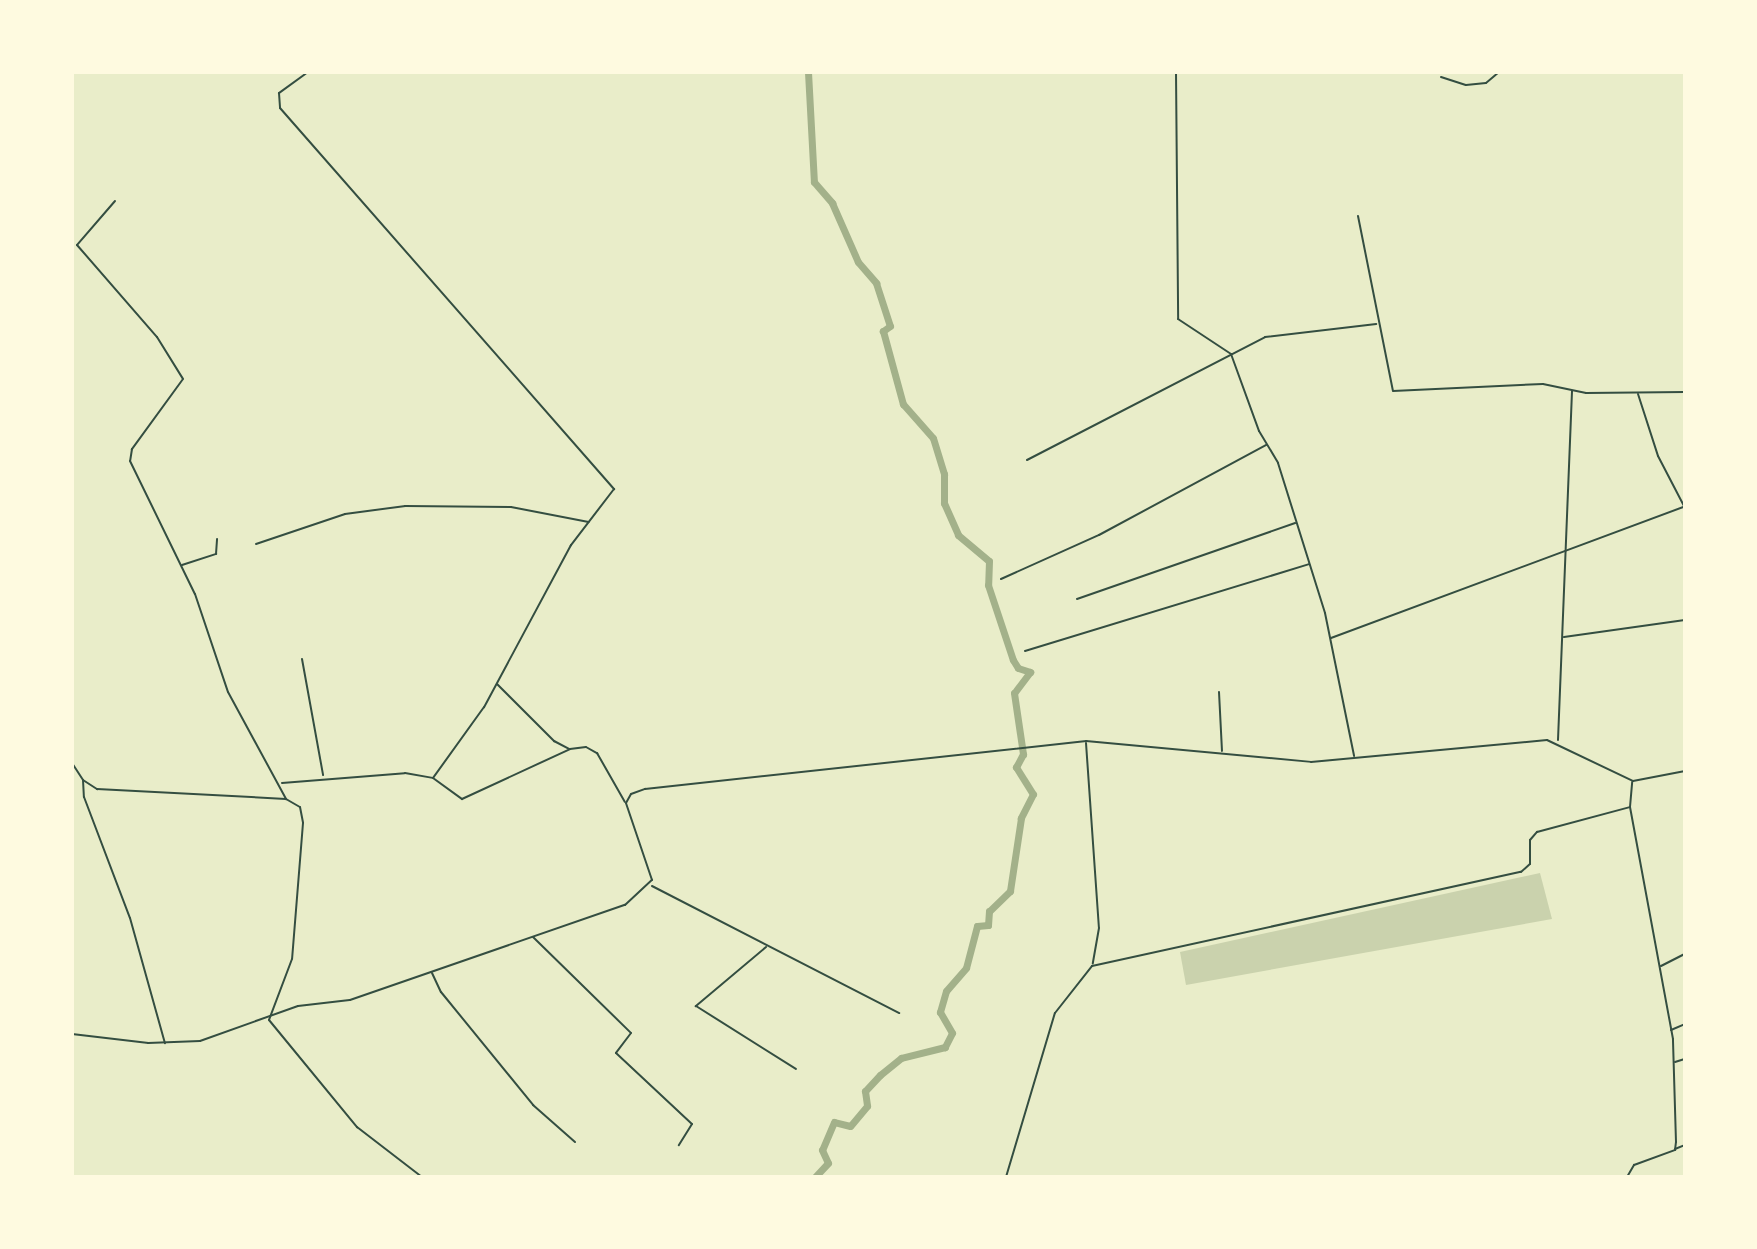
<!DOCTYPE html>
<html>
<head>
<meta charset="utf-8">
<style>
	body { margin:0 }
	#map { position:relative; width:1757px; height:1249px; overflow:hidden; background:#e9edc9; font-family:"Space Grotesk",sans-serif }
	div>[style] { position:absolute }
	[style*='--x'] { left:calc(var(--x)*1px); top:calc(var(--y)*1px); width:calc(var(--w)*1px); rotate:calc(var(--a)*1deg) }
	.green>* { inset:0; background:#cad2ad }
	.river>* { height:7px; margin:-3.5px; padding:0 3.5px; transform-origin:3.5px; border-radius:3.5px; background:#a3b18a }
	.minor>* { height:2px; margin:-1px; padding:0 1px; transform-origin:1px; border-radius:1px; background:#344e41 }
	span { translate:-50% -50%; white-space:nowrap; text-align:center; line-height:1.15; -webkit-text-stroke:6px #fefae0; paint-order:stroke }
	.frame { position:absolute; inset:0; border:74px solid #fefae0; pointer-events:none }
</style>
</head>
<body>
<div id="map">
	<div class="green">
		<div style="clip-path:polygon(1540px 873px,1552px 919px,1186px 985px,1180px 952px)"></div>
	</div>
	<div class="river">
		<div style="--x:808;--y:72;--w:110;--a:86.9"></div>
		<div style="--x:814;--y:182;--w:28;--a:49"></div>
		<div style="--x:832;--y:203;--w:64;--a:66.2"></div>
		<div style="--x:858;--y:262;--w:28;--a:49"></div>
		<div style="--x:876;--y:283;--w:45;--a:72"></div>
		<div style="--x:890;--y:326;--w:9;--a:144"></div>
		<div style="--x:883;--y:331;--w:76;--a:74.7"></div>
		<div style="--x:903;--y:404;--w:45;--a:48.6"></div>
		<div style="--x:933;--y:438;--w:38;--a:73"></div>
		<div style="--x:944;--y:474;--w:29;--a:90"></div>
		<div style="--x:944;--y:503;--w:35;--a:66"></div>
		<div style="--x:958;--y:535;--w:40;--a:40"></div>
		<div style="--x:989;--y:561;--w:24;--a:92"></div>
		<div style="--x:988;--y:585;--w:79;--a:71.6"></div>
		<div style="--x:1013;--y:660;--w:9;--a:58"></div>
		<div style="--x:1018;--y:668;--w:13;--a:18"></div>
		<div style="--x:1030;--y:672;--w:26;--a:127"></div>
		<div style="--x:1014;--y:693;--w:62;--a:81.6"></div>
		<div style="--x:1023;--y:754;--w:15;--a:118"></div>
		<div style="--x:1016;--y:767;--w:32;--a:58"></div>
		<div style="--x:1033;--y:794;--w:27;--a:117"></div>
		<div style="--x:1021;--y:818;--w:74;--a:98.6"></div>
		<div style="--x:1010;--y:891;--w:29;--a:136"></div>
		<div style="--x:989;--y:911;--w:14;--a:94"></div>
		<div style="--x:988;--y:925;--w:11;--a:175"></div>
		<div style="--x:977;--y:926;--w:43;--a:104.7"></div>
		<div style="--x:966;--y:968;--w:30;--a:131"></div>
		<div style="--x:946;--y:991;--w:22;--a:106"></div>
		<div style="--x:940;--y:1012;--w:24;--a:60"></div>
		<div style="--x:952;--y:1033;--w:16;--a:117"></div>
		<div style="--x:945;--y:1047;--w:45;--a:166"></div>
		<div style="--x:901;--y:1058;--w:27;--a:141"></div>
		<div style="--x:880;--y:1075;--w:22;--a:133"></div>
		<div style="--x:865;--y:1091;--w:15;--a:82"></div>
		<div style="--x:867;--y:1106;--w:26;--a:130"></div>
		<div style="--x:850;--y:1126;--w:16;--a:-166"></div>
		<div style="--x:834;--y:1122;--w:30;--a:113"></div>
		<div style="--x:822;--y:1150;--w:14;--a:65"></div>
		<div style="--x:828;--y:1163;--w:19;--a:133"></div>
	</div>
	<div class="minor">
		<div style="--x:308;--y:72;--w:36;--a:144"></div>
		<div style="--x:279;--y:93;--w:15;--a:86"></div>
		<div style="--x:280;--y:108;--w:507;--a:48.76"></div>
		<div style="--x:614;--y:489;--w:71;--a:127.5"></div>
		<div style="--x:571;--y:545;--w:184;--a:118.2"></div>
		<div style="--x:484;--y:707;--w:87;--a:125.7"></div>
		<div style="--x:433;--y:778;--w:36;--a:36"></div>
		<div style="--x:462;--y:799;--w:119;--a:-24.8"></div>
		<div style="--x:570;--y:749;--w:16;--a:-7"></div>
		<div style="--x:586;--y:747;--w:13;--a:29"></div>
		<div style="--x:597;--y:753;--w:56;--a:60.3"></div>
		<div style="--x:1176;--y:72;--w:247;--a:89.5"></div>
		<div style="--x:1178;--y:319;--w:64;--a:33.4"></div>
		<div style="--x:1231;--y:354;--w:82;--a:70"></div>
		<div style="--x:1259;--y:431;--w:37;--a:59"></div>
		<div style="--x:1278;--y:463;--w:157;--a:72.6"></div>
		<div style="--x:1325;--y:613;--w:146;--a:78.5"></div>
		<div style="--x:1441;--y:77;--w:26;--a:18"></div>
		<div style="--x:1466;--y:85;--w:20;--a:-6"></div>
		<div style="--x:1486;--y:83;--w:17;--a:-40"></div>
		<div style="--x:115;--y:201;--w:58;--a:130.8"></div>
		<div style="--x:77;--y:245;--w:122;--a:49"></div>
		<div style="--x:157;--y:337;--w:49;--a:58.2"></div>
		<div style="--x:183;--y:379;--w:87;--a:126.1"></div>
		<div style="--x:132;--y:449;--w:12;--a:99"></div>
		<div style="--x:130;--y:461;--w:148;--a:64"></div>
		<div style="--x:195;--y:594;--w:103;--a:71.4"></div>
		<div style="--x:228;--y:692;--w:122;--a:61.5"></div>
		<div style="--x:1358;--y:216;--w:178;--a:78.7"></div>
		<div style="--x:1393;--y:391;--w:150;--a:-2.7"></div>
		<div style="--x:1543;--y:384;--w:44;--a:11.8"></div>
		<div style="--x:1586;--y:393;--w:99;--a:-0.6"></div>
		<div style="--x:1638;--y:394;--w:65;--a:72.1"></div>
		<div style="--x:1658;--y:456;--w:56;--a:62.5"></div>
		<div style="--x:1027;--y:460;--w:268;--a:-27.3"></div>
		<div style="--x:1265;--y:337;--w:112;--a:-6.7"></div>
		<div style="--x:256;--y:544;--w:94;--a:-18.6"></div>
		<div style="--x:345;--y:514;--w:61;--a:-7.6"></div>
		<div style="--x:405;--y:506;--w:106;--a:0.5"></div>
		<div style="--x:511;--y:507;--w:79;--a:10.9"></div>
		<div style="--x:182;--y:565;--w:36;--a:-18"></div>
		<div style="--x:216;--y:554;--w:15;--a:-86"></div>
		<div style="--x:1001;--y:579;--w:107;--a:-24.2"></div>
		<div style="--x:1099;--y:535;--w:190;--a:-28.3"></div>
		<div style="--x:1077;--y:599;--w:231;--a:-19.2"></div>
		<div style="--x:1564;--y:637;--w:122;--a:-8"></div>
		<div style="--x:1331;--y:638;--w:378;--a:-20.4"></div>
		<div style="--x:1025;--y:651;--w:297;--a:-17"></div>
		<div style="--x:302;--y:659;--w:118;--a:79.7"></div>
		<div style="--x:497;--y:684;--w:81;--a:45"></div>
		<div style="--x:554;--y:741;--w:17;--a:28"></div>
		<div style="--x:1219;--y:692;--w:59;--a:87.1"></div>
		<div style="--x:1558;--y:740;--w:349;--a:-87.7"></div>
		<div style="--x:1086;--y:743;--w:185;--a:86"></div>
		<div style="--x:1099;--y:928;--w:36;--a:100"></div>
		<div style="--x:72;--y:763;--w:20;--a:57"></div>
		<div style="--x:83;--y:780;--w:17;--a:87"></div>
		<div style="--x:84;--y:797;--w:129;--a:69.2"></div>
		<div style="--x:130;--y:918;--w:130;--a:74.4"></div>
		<div style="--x:83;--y:780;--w:17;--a:33"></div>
		<div style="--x:97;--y:789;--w:189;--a:3"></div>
		<div style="--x:286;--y:799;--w:16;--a:30"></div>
		<div style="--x:300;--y:807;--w:16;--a:79"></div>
		<div style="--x:303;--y:823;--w:136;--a:94.6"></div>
		<div style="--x:292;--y:959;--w:65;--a:110.7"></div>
		<div style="--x:269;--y:1020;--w:139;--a:50.6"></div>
		<div style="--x:357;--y:1127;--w:82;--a:37.6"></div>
		<div style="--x:282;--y:783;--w:123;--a:-4.6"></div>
		<div style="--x:405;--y:773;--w:28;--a:10"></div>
		<div style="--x:652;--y:886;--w:278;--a:27.2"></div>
		<div style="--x:533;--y:937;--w:137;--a:44.4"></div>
		<div style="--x:631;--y:1033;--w:25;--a:127"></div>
		<div style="--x:616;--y:1053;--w:104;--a:43.1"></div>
		<div style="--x:692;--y:1124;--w:25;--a:122"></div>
		<div style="--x:766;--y:947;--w:92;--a:139.9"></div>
		<div style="--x:696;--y:1006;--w:118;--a:32.2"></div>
		<div style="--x:1661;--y:966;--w:27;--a:-27"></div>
		<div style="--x:432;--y:973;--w:21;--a:65"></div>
		<div style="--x:441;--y:992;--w:146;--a:50.8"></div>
		<div style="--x:533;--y:1105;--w:56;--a:41.4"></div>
		<div style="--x:1671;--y:1030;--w:15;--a:-23"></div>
		<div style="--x:72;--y:1034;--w:77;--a:6.8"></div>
		<div style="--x:148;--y:1043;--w:52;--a:-2.2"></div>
		<div style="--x:200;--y:1041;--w:104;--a:-19.7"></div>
		<div style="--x:298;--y:1006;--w:52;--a:-6.6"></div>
		<div style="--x:350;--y:1000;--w:291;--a:-19.1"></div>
		<div style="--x:625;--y:905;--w:37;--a:-43"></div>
		<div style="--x:652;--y:880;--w:81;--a:-108.7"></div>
		<div style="--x:626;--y:803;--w:10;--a:-61"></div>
		<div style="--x:631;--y:794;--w:15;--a:-20"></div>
		<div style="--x:645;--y:789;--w:444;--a:-6.2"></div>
		<div style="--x:1086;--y:741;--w:226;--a:5.3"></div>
		<div style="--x:1311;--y:762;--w:237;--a:-5.3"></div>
		<div style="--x:1547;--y:740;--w:95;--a:25.5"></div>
		<div style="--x:1633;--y:781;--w:53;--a:-10.9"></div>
		<div style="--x:1675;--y:1062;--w:10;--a:-17"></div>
		<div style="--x:1675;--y:1149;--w:11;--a:-22"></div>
		<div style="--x:1006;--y:1177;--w:171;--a:-73.4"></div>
		<div style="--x:1055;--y:1013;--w:60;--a:-51.8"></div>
		<div style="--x:1092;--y:966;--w:439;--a:-12.4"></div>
		<div style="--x:1521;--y:872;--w:12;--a:-42"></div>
		<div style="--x:1530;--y:864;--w:24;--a:-90"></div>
		<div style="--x:1530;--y:840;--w:11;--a:-49"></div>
		<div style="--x:1537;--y:832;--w:96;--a:-15"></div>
		<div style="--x:1627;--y:1177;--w:14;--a:-60"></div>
		<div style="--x:1634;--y:1165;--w:44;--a:-20.1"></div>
		<div style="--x:1675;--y:1150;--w:8;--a:-83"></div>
		<div style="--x:1676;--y:1142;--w:103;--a:-91.7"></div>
		<div style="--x:1673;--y:1039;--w:236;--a:-100.5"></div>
		<div style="--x:1630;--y:807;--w:25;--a:-85"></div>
	</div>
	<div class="frame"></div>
</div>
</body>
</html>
